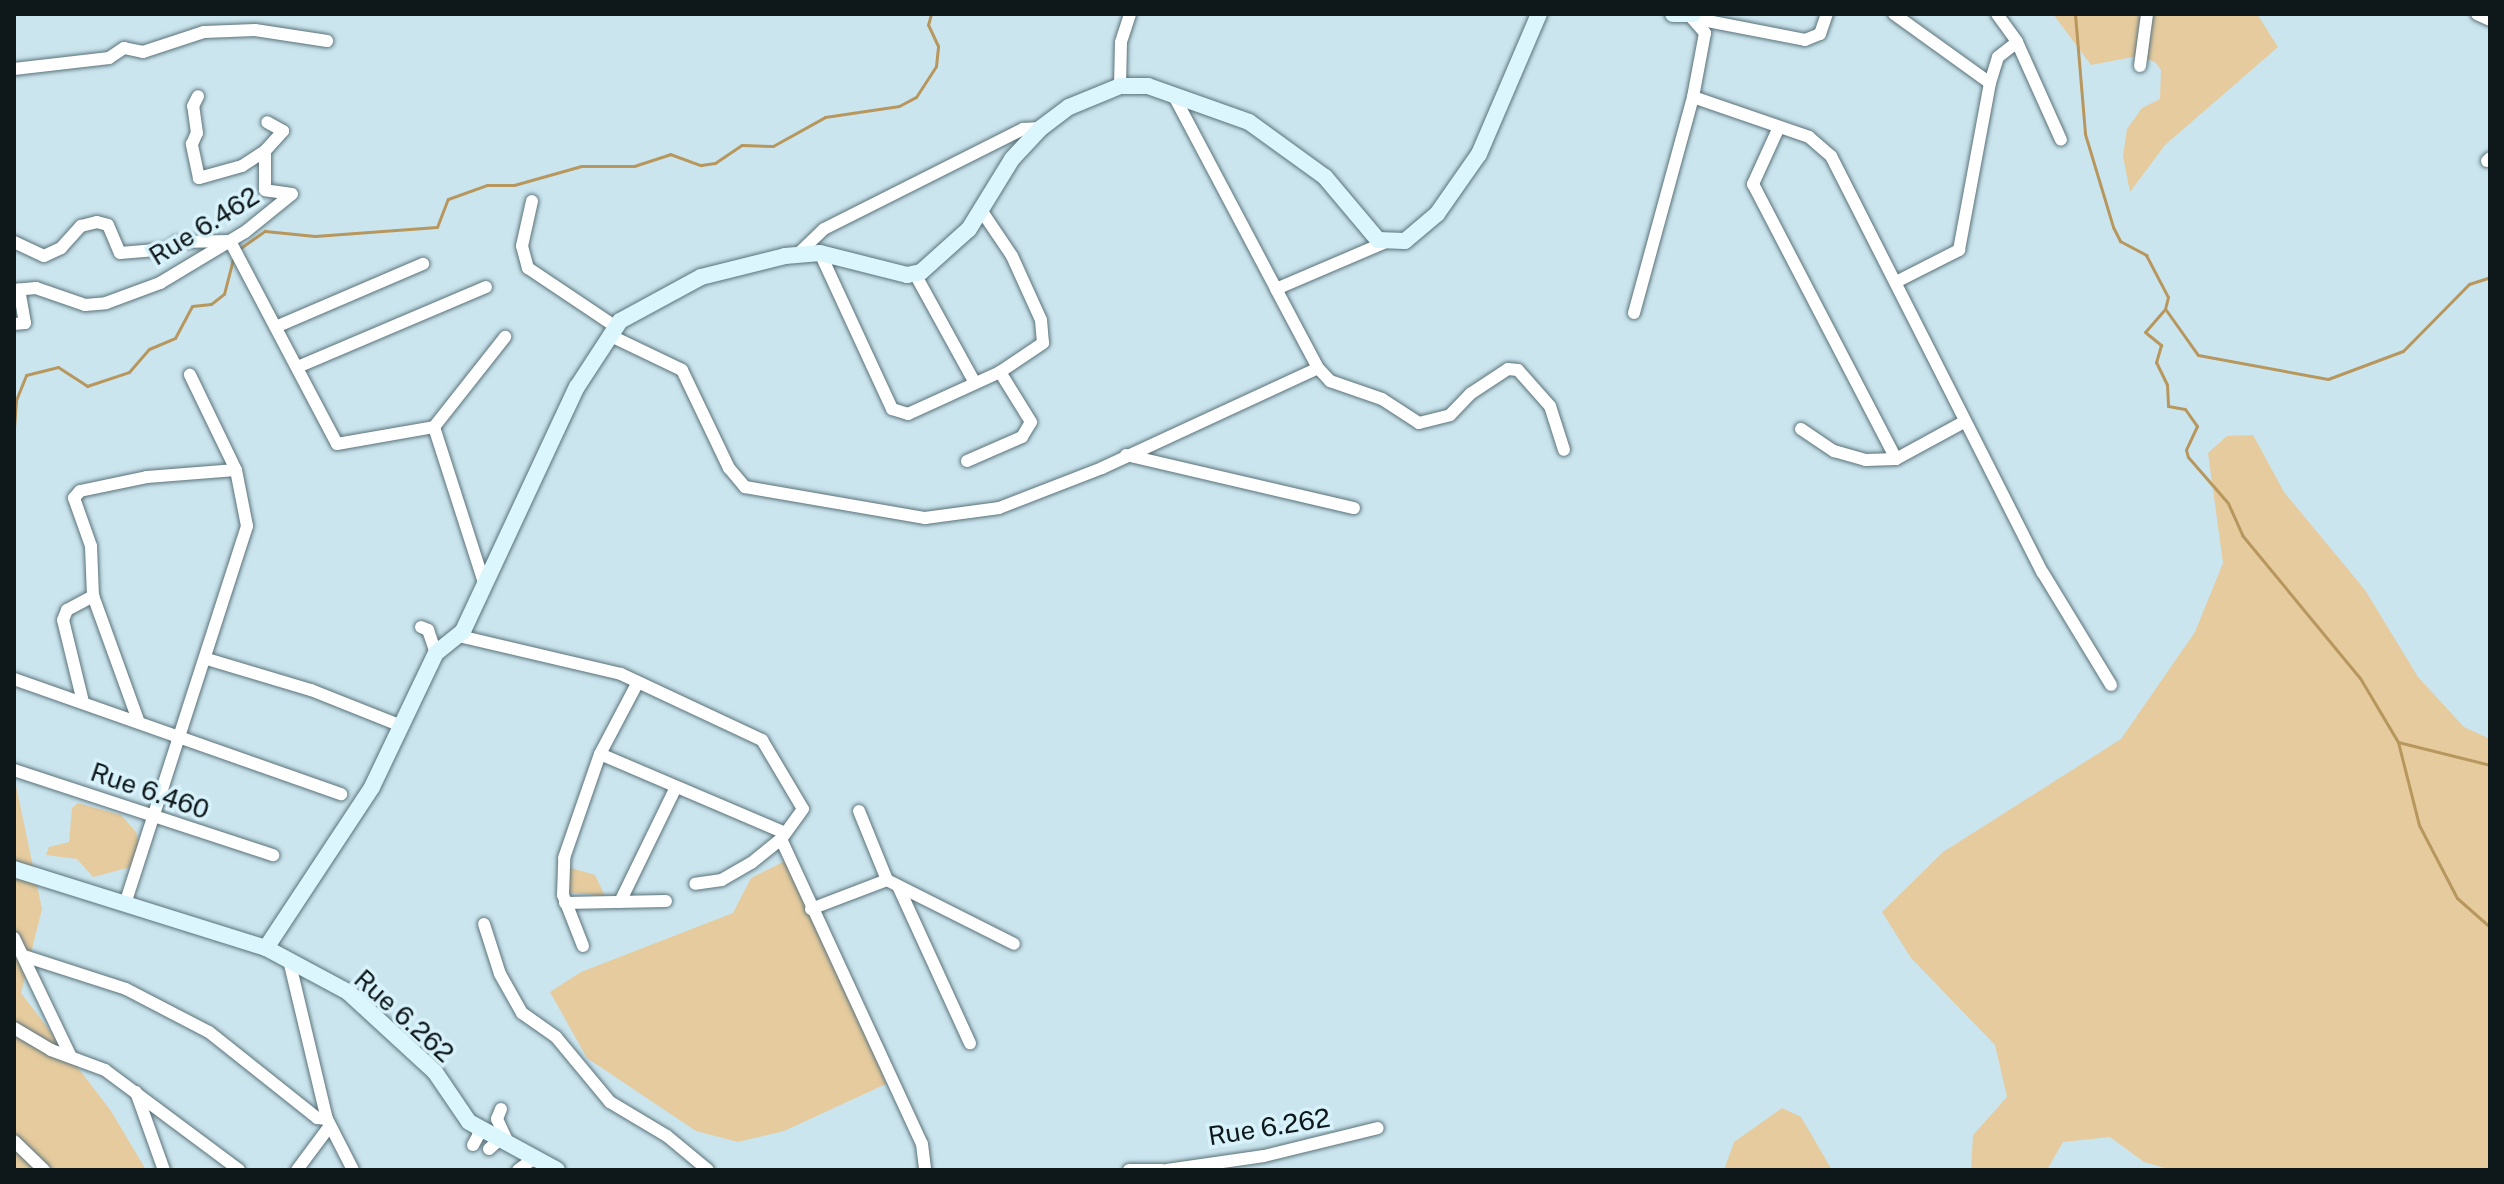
<!DOCTYPE html>
<html>
<head>
<meta charset="utf-8">
<style>
	body { margin:0 }
	#map { position:relative; width:2504px; height:1184px; overflow:hidden; background:#cbe5ee; font-family:"Public Sans",sans-serif }
	div>[style] { position:absolute }
	[style*='--x'] { left:calc(var(--x)*1px); top:calc(var(--y)*1px); width:calc(var(--w)*1px); rotate:calc(var(--a)*1deg) }
	.green>* { inset:0; background:#e5cb9e }
	.stream>* { height:3px; margin:-1.5px; padding:0 1.5px; transform-origin:1.5px; border-radius:1.5px; background:#b7975d }
	.roads { filter:drop-shadow(0 0 2px #5a727a) drop-shadow(0 0 2px #5a727a) }
	.street>* { height:12px; margin:-6px; padding:0 6px; transform-origin:6px; border-radius:6px; background:#fff }
	.secondary>* { height:16px; margin:-8px; padding:0 8px; transform-origin:8px; border-radius:8px; background:#dcf6fe }
	span { translate:-50% -50%; white-space:nowrap; text-align:center; line-height:1.15; -webkit-text-stroke:7px #d8f2fb; paint-order:stroke }
	.street-label { font-size:26px; color:#0e181b }
	.frame { position:absolute; inset:0; border:16px solid #0e181b; pointer-events:none }
</style>
</head>
<body>
<div id="map">
	<div class="green">
		<div style="clip-path:polygon(2053px 14px,2257px 14px,2278px 47px,2165px 145px,2130px 192px,2123px 156px,2127px 129px,2142px 108px,2160px 99px,2161px 70px,2155px 62px,2138px 56px,2091px 65px)"></div>
		<div style="clip-path:polygon(2253px 435px,2284px 492px,2365px 590px,2418px 677px,2464px 727px,2490px 739px,2490px 1170px,2172px 1170px,2144px 1162px,2110px 1137px,2063px 1142px,2047px 1170px,1971px 1170px,1973px 1135px,2007px 1097px,1995px 1045px,1911px 958px,1882px 912px,1943px 852px,2121px 739px,2195px 632px,2223px 563px,2208px 453px,2227px 436px)"></div>
		<div style="clip-path:polygon(14px 776px,42px 909px,21px 993px,111px 1111px,146px 1170px,14px 1170px)"></div>
		<div style="clip-path:polygon(78px 803px,121px 815px,136px 832px,140px 845px,131px 867px,93px 877px,77px 859px,46px 855px,49px 847px,69px 842px,72px 808px)"></div>
		<div style="clip-path:polygon(787px 860px,848px 999px,871px 1038px,886px 1084px,784px 1131px,738px 1142px,696px 1131px,587px 1058px,550px 992px,581px 972px,733px 913px,751px 878px)"></div>
		<div style="clip-path:polygon(568px 867px,595px 875px,605px 896px,566px 892px)"></div>
		<div style="clip-path:polygon(1782px 1108px,1801px 1117px,1832px 1170px,1724px 1170px,1734px 1142px)"></div>
	</div>
	<div class="stream">
		<div style="--x:2075;--y:14;--w:120;--a:85.2"></div>
		<div style="--x:2085;--y:134;--w:97;--a:73.2"></div>
		<div style="--x:2113;--y:227;--w:16;--a:63"></div>
		<div style="--x:2120;--y:241;--w:30;--a:28"></div>
		<div style="--x:2146;--y:255;--w:47;--a:62.4"></div>
		<div style="--x:2168;--y:297;--w:12;--a:104"></div>
		<div style="--x:2165;--y:309;--w:30;--a:131"></div>
		<div style="--x:2145;--y:332;--w:21;--a:39"></div>
		<div style="--x:2161;--y:345;--w:18;--a:106"></div>
		<div style="--x:2156;--y:362;--w:25;--a:64"></div>
		<div style="--x:2167;--y:385;--w:21;--a:87"></div>
		<div style="--x:2168;--y:406;--w:17;--a:10"></div>
		<div style="--x:2185;--y:409;--w:21;--a:55"></div>
		<div style="--x:2197;--y:426;--w:26;--a:115"></div>
		<div style="--x:2186;--y:450;--w:7;--a:74"></div>
		<div style="--x:2188;--y:457;--w:61;--a:49"></div>
		<div style="--x:2228;--y:503;--w:35;--a:66"></div>
		<div style="--x:2242;--y:535;--w:185;--a:50.5"></div>
		<div style="--x:2360;--y:678;--w:74;--a:59.3"></div>
		<div style="--x:2398;--y:742;--w:86;--a:75.8"></div>
		<div style="--x:2419;--y:825;--w:82;--a:62.5"></div>
		<div style="--x:2457;--y:898;--w:44;--a:41.3"></div>
		<div style="--x:239;--y:249;--w:32;--a:-35"></div>
		<div style="--x:265;--y:231;--w:50;--a:5.7"></div>
		<div style="--x:315;--y:236;--w:122;--a:-4.2"></div>
		<div style="--x:437;--y:227;--w:30;--a:-69"></div>
		<div style="--x:448;--y:199;--w:41;--a:-19.7"></div>
		<div style="--x:487;--y:185;--w:27;--a:0"></div>
		<div style="--x:514;--y:185;--w:70;--a:-15.8"></div>
		<div style="--x:581;--y:166;--w:53;--a:0"></div>
		<div style="--x:634;--y:166;--w:38;--a:-18"></div>
		<div style="--x:670;--y:154;--w:33;--a:20"></div>
		<div style="--x:701;--y:165;--w:14;--a:-8"></div>
		<div style="--x:715;--y:163;--w:32;--a:-34"></div>
		<div style="--x:742;--y:145;--w:31;--a:2"></div>
		<div style="--x:773;--y:146;--w:60;--a:-29.1"></div>
		<div style="--x:825;--y:117;--w:75;--a:-8.5"></div>
		<div style="--x:899;--y:106;--w:19;--a:-28"></div>
		<div style="--x:916;--y:97;--w:37;--a:-57"></div>
		<div style="--x:936;--y:66;--w:20;--a:-84"></div>
		<div style="--x:938;--y:46;--w:23;--a:-115"></div>
		<div style="--x:928;--y:25;--w:11;--a:-75"></div>
		<div style="--x:2166;--y:310;--w:55;--a:54.6"></div>
		<div style="--x:2198;--y:355;--w:132;--a:10.5"></div>
		<div style="--x:2328;--y:379;--w:80;--a:-20.5"></div>
		<div style="--x:2403;--y:351;--w:94;--a:-45.4"></div>
		<div style="--x:2469;--y:284;--w:22;--a:-18"></div>
		<div style="--x:14;--y:428;--w:28;--a:-86"></div>
		<div style="--x:16;--y:400;--w:27;--a:-68"></div>
		<div style="--x:26;--y:375;--w:33;--a:-14"></div>
		<div style="--x:58;--y:367;--w:35;--a:33"></div>
		<div style="--x:87;--y:386;--w:44;--a:-18.4"></div>
		<div style="--x:129;--y:372;--w:30;--a:-49"></div>
		<div style="--x:149;--y:349;--w:28;--a:-23"></div>
		<div style="--x:175;--y:338;--w:36;--a:-62"></div>
		<div style="--x:192;--y:306;--w:19;--a:-6"></div>
		<div style="--x:211;--y:304;--w:16;--a:-38"></div>
		<div style="--x:224;--y:294;--w:40;--a:-75.6"></div>
		<div style="--x:2398;--y:742;--w:95;--a:14"></div>
	</div>
	<div class="roads">
		<div class="street">
			<div style="--x:1894;--y:14;--w:118;--a:35.7"></div>
			<div style="--x:1997;--y:14;--w:34;--a:54"></div>
			<div style="--x:2017;--y:42;--w:107;--a:65.8"></div>
			<div style="--x:2477;--y:14;--w:14;--a:25"></div>
			<div style="--x:1692;--y:18;--w:20;--a:49"></div>
			<div style="--x:1705;--y:33;--w:65;--a:100.6"></div>
			<div style="--x:1693;--y:97;--w:123;--a:19"></div>
			<div style="--x:1809;--y:137;--w:29;--a:41"></div>
			<div style="--x:1831;--y:156;--w:468;--a:63.1"></div>
			<div style="--x:2043;--y:573;--w:131;--a:58.7"></div>
			<div style="--x:1692;--y:18;--w:115;--a:11"></div>
			<div style="--x:1805;--y:40;--w:16;--a:-22"></div>
			<div style="--x:1820;--y:34;--w:21;--a:-71"></div>
			<div style="--x:2140;--y:66;--w:52;--a:-82.3"></div>
			<div style="--x:14;--y:69;--w:96;--a:-6.6"></div>
			<div style="--x:109;--y:58;--w:18;--a:-34"></div>
			<div style="--x:124;--y:48;--w:19;--a:12"></div>
			<div style="--x:143;--y:52;--w:64;--a:-18.2"></div>
			<div style="--x:204;--y:32;--w:51;--a:-2.2"></div>
			<div style="--x:255;--y:30;--w:73;--a:8.7"></div>
			<div style="--x:1120;--y:86;--w:44;--a:-88.7"></div>
			<div style="--x:1121;--y:42;--w:29;--a:-72"></div>
			<div style="--x:1174;--y:96;--w:218;--a:62.1"></div>
			<div style="--x:1779;--y:127;--w:63;--a:114.5"></div>
			<div style="--x:1753;--y:184;--w:310;--a:62.5"></div>
			<div style="--x:265;--y:151;--w:27;--a:-48"></div>
			<div style="--x:283;--y:131;--w:18;--a:-151"></div>
			<div style="--x:2487;--y:161;--w:4;--a:-45"></div>
			<div style="--x:532;--y:201;--w:46;--a:102.5"></div>
			<div style="--x:522;--y:246;--w:23;--a:75"></div>
			<div style="--x:528;--y:268;--w:106;--a:33.8"></div>
			<div style="--x:14;--y:242;--w:33;--a:25"></div>
			<div style="--x:44;--y:256;--w:19;--a:-25"></div>
			<div style="--x:61;--y:248;--w:30;--a:-48"></div>
			<div style="--x:81;--y:226;--w:16;--a:-14"></div>
			<div style="--x:97;--y:222;--w:11;--a:15"></div>
			<div style="--x:108;--y:225;--w:30;--a:67"></div>
			<div style="--x:120;--y:253;--w:48;--a:-4.8"></div>
			<div style="--x:168;--y:249;--w:11;--a:-38"></div>
			<div style="--x:177;--y:242;--w:53;--a:-1.1"></div>
			<div style="--x:230;--y:241;--w:229;--a:62.2"></div>
			<div style="--x:337;--y:444;--w:98;--a:-9.9"></div>
			<div style="--x:434;--y:427;--w:115;--a:-51.7"></div>
			<div style="--x:820;--y:253;--w:172;--a:65.2"></div>
			<div style="--x:892;--y:409;--w:17;--a:17"></div>
			<div style="--x:908;--y:414;--w:101;--a:-24.5"></div>
			<div style="--x:1000;--y:372;--w:52;--a:-34"></div>
			<div style="--x:1043;--y:343;--w:23;--a:-95"></div>
			<div style="--x:1041;--y:320;--w:70;--a:-114.4"></div>
			<div style="--x:1012;--y:256;--w:52;--a:-124"></div>
			<div style="--x:797;--y:255;--w:37;--a:-44"></div>
			<div style="--x:824;--y:229;--w:223;--a:-26.7"></div>
			<div style="--x:1023;--y:129;--w:18;--a:-3"></div>
			<div style="--x:915;--y:274;--w:124;--a:61.2"></div>
			<div style="--x:1896;--y:282;--w:71;--a:-26.9"></div>
			<div style="--x:1959;--y:250;--w:170;--a:-79.5"></div>
			<div style="--x:1990;--y:83;--w:27;--a:-73"></div>
			<div style="--x:1998;--y:57;--w:24;--a:-38"></div>
			<div style="--x:14;--y:290;--w:22;--a:-5"></div>
			<div style="--x:36;--y:288;--w:52;--a:19.1"></div>
			<div style="--x:85;--y:305;--w:21;--a:-5"></div>
			<div style="--x:106;--y:303;--w:58;--a:-20.3"></div>
			<div style="--x:160;--y:283;--w:99;--a:-31"></div>
			<div style="--x:245;--y:232;--w:60;--a:-39"></div>
			<div style="--x:292;--y:194;--w:27;--a:-172"></div>
			<div style="--x:265;--y:190;--w:39;--a:-90"></div>
			<div style="--x:265;--y:151;--w:27;--a:147"></div>
			<div style="--x:242;--y:166;--w:45;--a:164.4"></div>
			<div style="--x:199;--y:178;--w:35;--a:-102"></div>
			<div style="--x:192;--y:144;--w:12;--a:-66"></div>
			<div style="--x:197;--y:133;--w:27;--a:-98"></div>
			<div style="--x:193;--y:106;--w:11;--a:-63"></div>
			<div style="--x:1634;--y:313;--w:224;--a:-74.7"></div>
			<div style="--x:14;--y:324;--w:11;--a:-5"></div>
			<div style="--x:25;--y:323;--w:34;--a:-100"></div>
			<div style="--x:278;--y:326;--w:158;--a:-23.2"></div>
			<div style="--x:609;--y:335;--w:81;--a:25.6"></div>
			<div style="--x:682;--y:370;--w:109;--a:64.4"></div>
			<div style="--x:729;--y:468;--w:25;--a:50"></div>
			<div style="--x:745;--y:487;--w:183;--a:9.8"></div>
			<div style="--x:925;--y:518;--w:75;--a:-7.7"></div>
			<div style="--x:999;--y:508;--w:110;--a:-21.2"></div>
			<div style="--x:1102;--y:468;--w:238;--a:-24.8"></div>
			<div style="--x:1318;--y:368;--w:18;--a:47"></div>
			<div style="--x:1330;--y:381;--w:55;--a:19.1"></div>
			<div style="--x:1382;--y:399;--w:44;--a:33"></div>
			<div style="--x:1419;--y:423;--w:32;--a:-14"></div>
			<div style="--x:1450;--y:415;--w:29;--a:-46"></div>
			<div style="--x:1470;--y:394;--w:45;--a:-33.3"></div>
			<div style="--x:1508;--y:369;--w:10;--a:6"></div>
			<div style="--x:1518;--y:370;--w:48;--a:48.4"></div>
			<div style="--x:1550;--y:406;--w:46;--a:72.3"></div>
			<div style="--x:300;--y:366;--w:202;--a:-23"></div>
			<div style="--x:1318;--y:368;--w:89;--a:-118"></div>
			<div style="--x:1276;--y:289;--w:117;--a:-23.1"></div>
			<div style="--x:434;--y:427;--w:167;--a:72.2"></div>
			<div style="--x:1801;--y:429;--w:40;--a:34"></div>
			<div style="--x:1834;--y:451;--w:33;--a:16"></div>
			<div style="--x:1866;--y:460;--w:30;--a:-2"></div>
			<div style="--x:1896;--y:459;--w:77;--a:-28.6"></div>
			<div style="--x:1126;--y:455;--w:234;--a:13.1"></div>
			<div style="--x:967;--y:461;--w:60;--a:-23.6"></div>
			<div style="--x:1022;--y:437;--w:17;--a:-59"></div>
			<div style="--x:1031;--y:422;--w:59;--a:-121.8"></div>
			<div style="--x:421;--y:627;--w:8;--a:23"></div>
			<div style="--x:428;--y:630;--w:24;--a:71"></div>
			<div style="--x:459;--y:636;--w:166;--a:13.2"></div>
			<div style="--x:621;--y:674;--w:156;--a:25.1"></div>
			<div style="--x:762;--y:740;--w:80;--a:59.3"></div>
			<div style="--x:803;--y:809;--w:37;--a:126"></div>
			<div style="--x:781;--y:839;--w:38;--a:141"></div>
			<div style="--x:751;--y:863;--w:34;--a:150"></div>
			<div style="--x:722;--y:880;--w:27;--a:172"></div>
			<div style="--x:207;--y:659;--w:109;--a:16.6"></div>
			<div style="--x:311;--y:690;--w:95;--a:21.7"></div>
			<div style="--x:14;--y:679;--w:347;--a:19.4"></div>
			<div style="--x:83;--y:702;--w:84;--a:-103.7"></div>
			<div style="--x:63;--y:620;--w:11;--a:-68"></div>
			<div style="--x:67;--y:610;--w:30;--a:-28"></div>
			<div style="--x:138;--y:720;--w:132;--a:-109.9"></div>
			<div style="--x:93;--y:596;--w:50;--a:-92.3"></div>
			<div style="--x:91;--y:546;--w:51;--a:-109.5"></div>
			<div style="--x:74;--y:498;--w:9;--a:-49"></div>
			<div style="--x:80;--y:491;--w:68;--a:-11.8"></div>
			<div style="--x:147;--y:477;--w:89;--a:-4.5"></div>
			<div style="--x:600;--y:754;--w:201;--a:23.1"></div>
			<div style="--x:14;--y:770;--w:273;--a:18.2"></div>
			<div style="--x:859;--y:811;--w:74;--a:67.9"></div>
			<div style="--x:887;--y:880;--w:142;--a:26.7"></div>
			<div style="--x:781;--y:839;--w:336;--a:65.2"></div>
			<div style="--x:922;--y:1144;--w:26;--a:83"></div>
			<div style="--x:898;--y:886;--w:173;--a:65.4"></div>
			<div style="--x:620;--y:902;--w:128;--a:-64"></div>
			<div style="--x:565;--y:903;--w:101;--a:-1.1"></div>
			<div style="--x:125;--y:904;--w:397;--a:-72.1"></div>
			<div style="--x:247;--y:526;--w:57;--a:-101.1"></div>
			<div style="--x:236;--y:470;--w:106;--a:-115.8"></div>
			<div style="--x:811;--y:909;--w:81;--a:-20.9"></div>
			<div style="--x:484;--y:924;--w:52;--a:72.3"></div>
			<div style="--x:500;--y:974;--w:45;--a:60.6"></div>
			<div style="--x:522;--y:1013;--w:42;--a:35.2"></div>
			<div style="--x:556;--y:1037;--w:85;--a:50.3"></div>
			<div style="--x:610;--y:1102;--w:66;--a:30.8"></div>
			<div style="--x:667;--y:1136;--w:53;--a:39.7"></div>
			<div style="--x:14;--y:938;--w:130;--a:64.4"></div>
			<div style="--x:583;--y:946;--w:55;--a:-111.4"></div>
			<div style="--x:563;--y:895;--w:37;--a:-88"></div>
			<div style="--x:564;--y:858;--w:110;--a:-70.9"></div>
			<div style="--x:600;--y:754;--w:81;--a:-62.2"></div>
			<div style="--x:24;--y:956;--w:107;--a:17.9"></div>
			<div style="--x:126;--y:989;--w:93;--a:27.4"></div>
			<div style="--x:209;--y:1032;--w:138;--a:38.5"></div>
			<div style="--x:317;--y:1118;--w:10;--a:6"></div>
			<div style="--x:327;--y:1119;--w:57;--a:63"></div>
			<div style="--x:289;--y:960;--w:163;--a:76.6"></div>
			<div style="--x:14;--y:1028;--w:43;--a:30.7"></div>
			<div style="--x:51;--y:1050;--w:58;--a:20.3"></div>
			<div style="--x:105;--y:1070;--w:167;--a:36.7"></div>
			<div style="--x:136;--y:1092;--w:83;--a:70.3"></div>
			<div style="--x:501;--y:1109;--w:11;--a:112"></div>
			<div style="--x:497;--y:1119;--w:26;--a:65"></div>
			<div style="--x:14;--y:1141;--w:42;--a:44"></div>
			<div style="--x:473;--y:1145;--w:13;--a:-61"></div>
			<div style="--x:479;--y:1134;--w:9;--a:-111"></div>
			<div style="--x:489;--y:1149;--w:13;--a:-42"></div>
			<div style="--x:297;--y:1170;--w:54;--a:-53.3"></div>
			<div style="--x:518;--y:1170;--w:17;--a:-36"></div>
			<div style="--x:532;--y:1160;--w:8;--a:14"></div>
			<div style="--x:1129;--y:1170;--w:33;--a:0"></div>
			<div style="--x:1167;--y:1170;--w:98;--a:-8.2"></div>
			<div style="--x:1264;--y:1156;--w:117;--a:-13.8"></div>
		</div>
		<div class="secondary">
			<div style="--x:1673;--y:14;--w:20;--a:0"></div>
			<div style="--x:14;--y:869;--w:264;--a:17.4"></div>
			<div style="--x:266;--y:948;--w:93;--a:28.2"></div>
			<div style="--x:348;--y:992;--w:118;--a:42.6"></div>
			<div style="--x:435;--y:1072;--w:60;--a:55.8"></div>
			<div style="--x:469;--y:1122;--w:100;--a:28.6"></div>
			<div style="--x:266;--y:948;--w:193;--a:-56.6"></div>
			<div style="--x:372;--y:787;--w:148;--a:-64.5"></div>
			<div style="--x:436;--y:653;--w:35;--a:-39"></div>
			<div style="--x:463;--y:631;--w:269;--a:-65"></div>
			<div style="--x:577;--y:387;--w:79;--a:-56.9"></div>
			<div style="--x:620;--y:321;--w:92;--a:-28.5"></div>
			<div style="--x:701;--y:277;--w:87;--a:-14"></div>
			<div style="--x:785;--y:256;--w:35;--a:-5"></div>
			<div style="--x:820;--y:253;--w:90;--a:14.2"></div>
			<div style="--x:907;--y:275;--w:14;--a:-12"></div>
			<div style="--x:921;--y:272;--w:64;--a:-41.9"></div>
			<div style="--x:969;--y:229;--w:82;--a:-58.4"></div>
			<div style="--x:1012;--y:159;--w:42;--a:-46.9"></div>
			<div style="--x:1041;--y:128;--w:35;--a:-37"></div>
			<div style="--x:1069;--y:107;--w:55;--a:-22.4"></div>
			<div style="--x:1120;--y:86;--w:28;--a:0"></div>
			<div style="--x:1148;--y:86;--w:107;--a:19.6"></div>
			<div style="--x:1249;--y:122;--w:94;--a:35.9"></div>
			<div style="--x:1325;--y:177;--w:82;--a:49.9"></div>
			<div style="--x:1378;--y:240;--w:27;--a:2"></div>
			<div style="--x:1405;--y:241;--w:42;--a:-40.2"></div>
			<div style="--x:1437;--y:214;--w:73;--a:-55"></div>
			<div style="--x:1479;--y:154;--w:152;--a:-66.8"></div>
		</div>
	</div>
	<div class="street-label">
		<span style="left:204px;top:226px;rotate:-32deg">Rue 6.462</span>
		<span style="left:150px;top:791px;rotate:19deg">Rue 6.460</span>
		<span style="left:404px;top:1016px;rotate:42deg">Rue 6.262</span>
		<span style="left:1269px;top:1127px;rotate:-9deg">Rue 6.262</span>
	</div>
	<div class="frame"></div>
</div>
</body>
</html>
